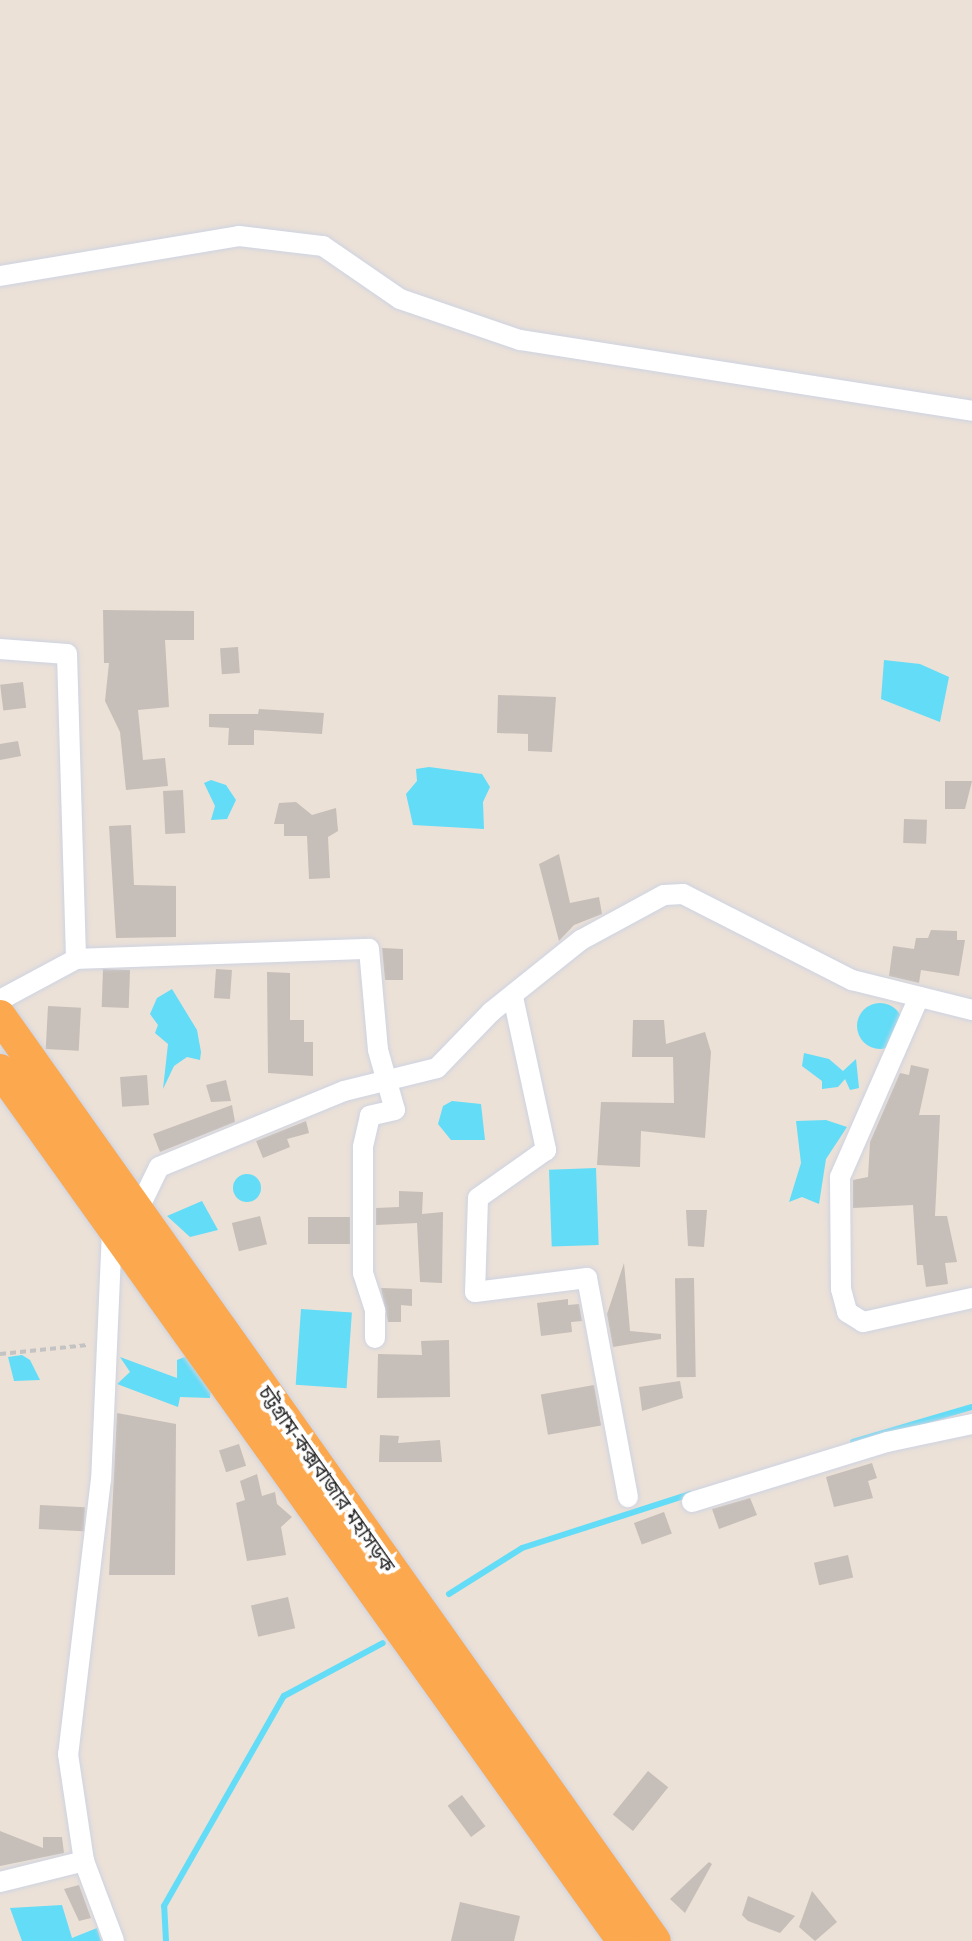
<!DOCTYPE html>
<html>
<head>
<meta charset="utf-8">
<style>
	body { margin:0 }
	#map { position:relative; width:972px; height:1941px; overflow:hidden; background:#ece1d7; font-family:"Noto Sans","Noto Sans Bengali",sans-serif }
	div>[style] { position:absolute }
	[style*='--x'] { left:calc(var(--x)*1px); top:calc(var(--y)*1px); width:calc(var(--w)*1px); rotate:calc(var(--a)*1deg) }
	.water>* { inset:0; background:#62dcf7; transform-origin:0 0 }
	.round { border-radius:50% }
	.stream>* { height:6px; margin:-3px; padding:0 3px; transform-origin:3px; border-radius:3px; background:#62dcf7 }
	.building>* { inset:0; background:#c6beb8; transform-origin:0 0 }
	.path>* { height:4px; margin-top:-2px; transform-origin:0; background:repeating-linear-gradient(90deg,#c3c3c3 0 6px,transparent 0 10px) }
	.roads { filter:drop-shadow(0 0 2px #cdd3e2) drop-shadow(0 0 2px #cdd3e2) }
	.minor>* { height:20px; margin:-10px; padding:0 10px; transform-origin:10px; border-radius:10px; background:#fff }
	.trunk>* { height:32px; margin:-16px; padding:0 16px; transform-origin:16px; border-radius:16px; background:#fca84e }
	span { translate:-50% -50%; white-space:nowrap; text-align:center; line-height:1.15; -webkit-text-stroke:8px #fff; paint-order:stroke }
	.street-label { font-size:20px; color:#282828 }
</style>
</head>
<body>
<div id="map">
	<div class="water">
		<div style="clip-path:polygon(884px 660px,920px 664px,949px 677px,940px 722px,881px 699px)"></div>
		<div style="clip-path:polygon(429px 767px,482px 774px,490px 787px,483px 802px,484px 829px,413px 825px,406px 794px,417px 781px,416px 769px)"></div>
		<div style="clip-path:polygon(211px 780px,226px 785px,236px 800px,227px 819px,211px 820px,215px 806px,204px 783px)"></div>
		<div style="clip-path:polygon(172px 989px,197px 1030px,201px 1052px,200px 1060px,187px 1057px,174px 1066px,163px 1089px,168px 1044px,155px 1033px,158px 1025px,150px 1014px,157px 998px)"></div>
		<div class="round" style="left:857px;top:1003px;width:46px;height:46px"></div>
		<div style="clip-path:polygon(804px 1053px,829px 1059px,843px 1071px,856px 1059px,859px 1088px,850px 1090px,845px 1079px,838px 1087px,822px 1089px,822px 1081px,802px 1066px)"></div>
		<div style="clip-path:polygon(452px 1101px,481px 1104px,485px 1140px,451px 1140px,438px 1124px,443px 1106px)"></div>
		<div style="clip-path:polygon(826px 1120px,847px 1127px,826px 1159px,819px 1204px,802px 1197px,789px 1202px,801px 1163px,796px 1121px)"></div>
		<div style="left:596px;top:1168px;width:77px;height:47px;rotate:88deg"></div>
		<div class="round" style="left:233px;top:1174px;width:28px;height:28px"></div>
		<div style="clip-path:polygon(202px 1201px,218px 1230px,190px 1237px,167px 1216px)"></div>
		<div style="left:301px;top:1309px;width:51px;height:76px;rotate:4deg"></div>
		<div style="clip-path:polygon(22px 1355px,30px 1360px,40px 1380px,14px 1381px,8px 1357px)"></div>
		<div style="clip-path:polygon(187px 1356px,211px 1388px,210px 1398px,180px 1397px,178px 1407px,117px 1384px,130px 1372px,120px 1357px,177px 1378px,177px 1360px)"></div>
		<div style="clip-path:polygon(62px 1905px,72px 1938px,97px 1928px,101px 1941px,22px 1941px,10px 1908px)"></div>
	</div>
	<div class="stream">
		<div style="--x:853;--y:1442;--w:124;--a:-16.4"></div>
		<div style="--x:449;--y:1594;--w:86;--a:-32.2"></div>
		<div style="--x:522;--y:1548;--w:176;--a:-17.8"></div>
		<div style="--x:166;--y:1941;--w:35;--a:-93"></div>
		<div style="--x:164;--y:1906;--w:242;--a:-60.3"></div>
		<div style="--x:284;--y:1696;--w:112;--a:-28.2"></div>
	</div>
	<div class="building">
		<div style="clip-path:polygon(103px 610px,194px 611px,194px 640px,165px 640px,169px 707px,138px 710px,143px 760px,165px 758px,168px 786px,126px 790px,120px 732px,105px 701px,109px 663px,104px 663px)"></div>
		<div style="left:238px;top:647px;width:26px;height:18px;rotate:86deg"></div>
		<div style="left:23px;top:682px;width:26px;height:23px;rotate:83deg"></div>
		<div style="clip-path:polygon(498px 695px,556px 697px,552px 752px,528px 751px,528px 734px,497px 733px)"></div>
		<div style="clip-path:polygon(259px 709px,324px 713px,322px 734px,254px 730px,254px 745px,228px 745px,229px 728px,209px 727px,209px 714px,258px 714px)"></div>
		<div style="clip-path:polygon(18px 741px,21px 756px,0 760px,0 744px)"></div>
		<div style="clip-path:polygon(945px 781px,972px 781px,965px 809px,945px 809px)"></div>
		<div style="left:183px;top:790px;width:43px;height:20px;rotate:87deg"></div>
		<div style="clip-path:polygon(296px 802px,312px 815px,336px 808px,338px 831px,328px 837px,330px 878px,309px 879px,307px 836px,284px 836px,284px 824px,274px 824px,279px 803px)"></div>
		<div style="left:904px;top:819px;width:23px;height:24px;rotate:2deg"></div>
		<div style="clip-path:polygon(131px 825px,134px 885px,176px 886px,176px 937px,116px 938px,109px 826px)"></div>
		<div style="clip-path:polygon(559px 854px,570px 903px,599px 897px,602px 914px,574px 925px,559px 941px,539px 864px)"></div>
		<div style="clip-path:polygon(931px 930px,957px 931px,957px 940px,965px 940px,959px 976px,921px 970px,919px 983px,889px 976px,893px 946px,914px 949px,916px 938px,928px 938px)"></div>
		<div style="clip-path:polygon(382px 948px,403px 949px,403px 980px,385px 980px)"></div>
		<div style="left:216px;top:969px;width:16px;height:29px;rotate:4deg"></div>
		<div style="left:130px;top:970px;width:38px;height:27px;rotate:92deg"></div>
		<div style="clip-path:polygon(267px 972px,290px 973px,290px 1020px,304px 1020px,304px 1042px,313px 1042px,313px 1076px,268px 1073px)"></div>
		<div style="left:48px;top:1006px;width:33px;height:43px;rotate:3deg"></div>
		<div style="clip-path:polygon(633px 1020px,664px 1020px,666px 1044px,705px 1032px,711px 1052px,705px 1138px,641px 1131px,640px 1167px,597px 1165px,601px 1102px,674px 1103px,673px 1057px,632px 1057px)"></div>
		<div style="clip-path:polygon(911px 1065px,929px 1069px,919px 1115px,940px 1115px,935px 1216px,947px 1216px,957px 1262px,945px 1263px,948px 1284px,926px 1287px,923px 1265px,917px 1265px,913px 1205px,853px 1208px,853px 1180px,868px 1177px,870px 1142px,900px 1073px,909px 1075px)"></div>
		<div style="left:147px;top:1075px;width:30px;height:27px;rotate:86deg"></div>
		<div style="clip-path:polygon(226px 1080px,231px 1101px,211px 1102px,206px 1085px)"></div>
		<div style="clip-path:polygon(232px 1105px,235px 1122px,160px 1152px,153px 1134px)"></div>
		<div style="clip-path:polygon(306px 1121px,309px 1133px,287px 1139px,290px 1147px,263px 1158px,256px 1141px)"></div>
		<div style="clip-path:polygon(399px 1191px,423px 1192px,422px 1214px,443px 1212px,442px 1283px,420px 1282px,417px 1223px,376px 1225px,376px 1208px,399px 1207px)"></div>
		<div style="clip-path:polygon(686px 1210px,707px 1210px,704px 1247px,688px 1246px)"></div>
		<div style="left:260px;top:1216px;width:29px;height:29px;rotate:76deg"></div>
		<div style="left:350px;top:1217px;width:27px;height:42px;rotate:90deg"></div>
		<div style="clip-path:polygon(624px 1263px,630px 1331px,661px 1334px,661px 1339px,613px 1347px,607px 1314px)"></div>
		<div style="left:694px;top:1278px;width:99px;height:19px;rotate:89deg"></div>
		<div style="clip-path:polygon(381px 1288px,412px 1289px,412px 1306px,401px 1305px,401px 1322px,388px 1322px)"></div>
		<div style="clip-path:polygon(568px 1299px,568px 1305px,579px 1304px,582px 1321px,571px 1322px,572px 1332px,541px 1336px,537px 1303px)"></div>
		<div style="clip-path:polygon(449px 1340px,450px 1397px,377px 1398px,378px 1354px,422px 1355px,421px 1341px)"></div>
		<div style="clip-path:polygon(680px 1381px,683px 1398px,642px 1411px,639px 1387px)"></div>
		<div style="left:594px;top:1385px;width:41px;height:54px;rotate:80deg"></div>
		<div style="clip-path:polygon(117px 1413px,176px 1424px,175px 1575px,109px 1575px)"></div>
		<div style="clip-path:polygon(380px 1435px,399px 1436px,398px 1443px,440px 1440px,442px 1462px,379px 1462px)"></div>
		<div style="left:239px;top:1444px;width:23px;height:21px;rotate:72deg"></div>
		<div style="clip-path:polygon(872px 1463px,877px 1478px,868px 1481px,873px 1498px,834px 1507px,826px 1477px)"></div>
		<div style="clip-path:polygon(257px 1474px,262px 1496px,275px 1492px,277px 1504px,292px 1517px,281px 1527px,286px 1555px,247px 1561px,236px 1503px,245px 1500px,240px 1481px)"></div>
		<div style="clip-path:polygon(750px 1498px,757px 1515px,719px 1529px,712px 1509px)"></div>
		<div style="left:40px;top:1505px;width:45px;height:24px;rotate:3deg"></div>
		<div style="left:664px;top:1512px;width:23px;height:32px;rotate:70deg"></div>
		<div style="left:848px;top:1555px;width:23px;height:35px;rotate:77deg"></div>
		<div style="left:288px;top:1597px;width:32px;height:38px;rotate:77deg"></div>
		<div style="left:648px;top:1771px;width:26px;height:56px;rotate:39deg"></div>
		<div style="left:462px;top:1795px;width:39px;height:18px;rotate:53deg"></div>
		<div style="clip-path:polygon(0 1831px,43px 1848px,43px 1837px,62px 1837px,64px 1853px,0 1866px)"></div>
		<div style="clip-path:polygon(709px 1862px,712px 1864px,685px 1913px,670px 1899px)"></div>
		<div style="clip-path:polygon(79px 1885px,91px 1918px,79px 1921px,64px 1889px)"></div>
		<div style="clip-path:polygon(812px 1891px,837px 1922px,815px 1941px,799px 1927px)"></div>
		<div style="clip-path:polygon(748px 1896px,795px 1916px,780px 1933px,748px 1921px,742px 1915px)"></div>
		<div style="clip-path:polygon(460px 1902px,520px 1916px,514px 1941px,451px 1941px)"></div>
	</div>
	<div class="path">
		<div style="--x:0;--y:1354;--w:88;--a:-5.8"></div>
	</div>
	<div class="roads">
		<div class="minor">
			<div style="--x:0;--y:276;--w:242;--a:-9.5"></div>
			<div style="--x:239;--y:236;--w:85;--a:6.8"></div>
			<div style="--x:323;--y:246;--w:93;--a:34.5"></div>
			<div style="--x:400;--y:299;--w:127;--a:18.9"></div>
			<div style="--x:520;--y:340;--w:458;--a:8.9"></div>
			<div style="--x:0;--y:649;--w:67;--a:4.3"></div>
			<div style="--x:67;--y:654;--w:305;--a:88.3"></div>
			<div style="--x:76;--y:959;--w:293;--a:-2"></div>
			<div style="--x:369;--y:949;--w:101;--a:84.9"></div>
			<div style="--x:378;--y:1050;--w:62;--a:74.2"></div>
			<div style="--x:395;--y:1110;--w:26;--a:167"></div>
			<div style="--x:370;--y:1116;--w:32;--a:103"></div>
			<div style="--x:363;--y:1147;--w:126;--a:90"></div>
			<div style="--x:363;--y:1273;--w:40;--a:72"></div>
			<div style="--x:375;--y:1311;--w:27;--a:90"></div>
			<div style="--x:513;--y:997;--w:157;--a:77.8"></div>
			<div style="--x:546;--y:1150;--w:83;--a:144.8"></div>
			<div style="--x:478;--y:1198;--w:94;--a:91.8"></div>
			<div style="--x:475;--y:1292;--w:113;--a:-7.1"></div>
			<div style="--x:587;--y:1278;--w:223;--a:79.4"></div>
			<div style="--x:919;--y:997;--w:197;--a:113.7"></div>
			<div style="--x:840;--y:1177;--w:112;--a:89.5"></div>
			<div style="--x:841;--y:1289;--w:24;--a:75"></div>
			<div style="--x:847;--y:1312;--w:19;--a:32"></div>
			<div style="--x:863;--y:1322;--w:112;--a:-12.4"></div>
			<div style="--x:0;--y:1000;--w:86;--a:-28.3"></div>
			<div style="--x:140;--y:1206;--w:43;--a:-64"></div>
			<div style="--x:159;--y:1167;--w:200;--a:-22.3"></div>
			<div style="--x:344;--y:1091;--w:96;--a:-13.9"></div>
			<div style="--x:437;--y:1068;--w:78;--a:-46"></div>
			<div style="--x:491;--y:1012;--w:115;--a:-38.7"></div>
			<div style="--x:581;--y:940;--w:94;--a:-28.5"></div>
			<div style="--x:664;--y:895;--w:19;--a:-3"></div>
			<div style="--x:683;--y:894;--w:190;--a:27"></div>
			<div style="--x:852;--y:980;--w:124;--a:14"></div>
			<div style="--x:112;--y:1231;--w:248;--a:92.5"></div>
			<div style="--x:101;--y:1479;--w:277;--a:96.8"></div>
			<div style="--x:68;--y:1754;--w:108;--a:81.5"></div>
			<div style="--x:84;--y:1861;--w:85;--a:69.4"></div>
			<div style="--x:692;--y:1502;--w:204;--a:-17.1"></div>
			<div style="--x:887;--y:1442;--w:87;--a:-12"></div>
			<div style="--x:0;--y:1882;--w:87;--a:-14"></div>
		</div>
		<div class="trunk">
			<div style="--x:0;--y:1016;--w:1133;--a:54.7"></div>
			<div style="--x:0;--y:1070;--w:1071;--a:54.43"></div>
		</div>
	</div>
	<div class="street-label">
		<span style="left:327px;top:1479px;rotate:55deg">চট্টগ্রাম-কক্সবাজার মহাসড়ক</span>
	</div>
</div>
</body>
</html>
